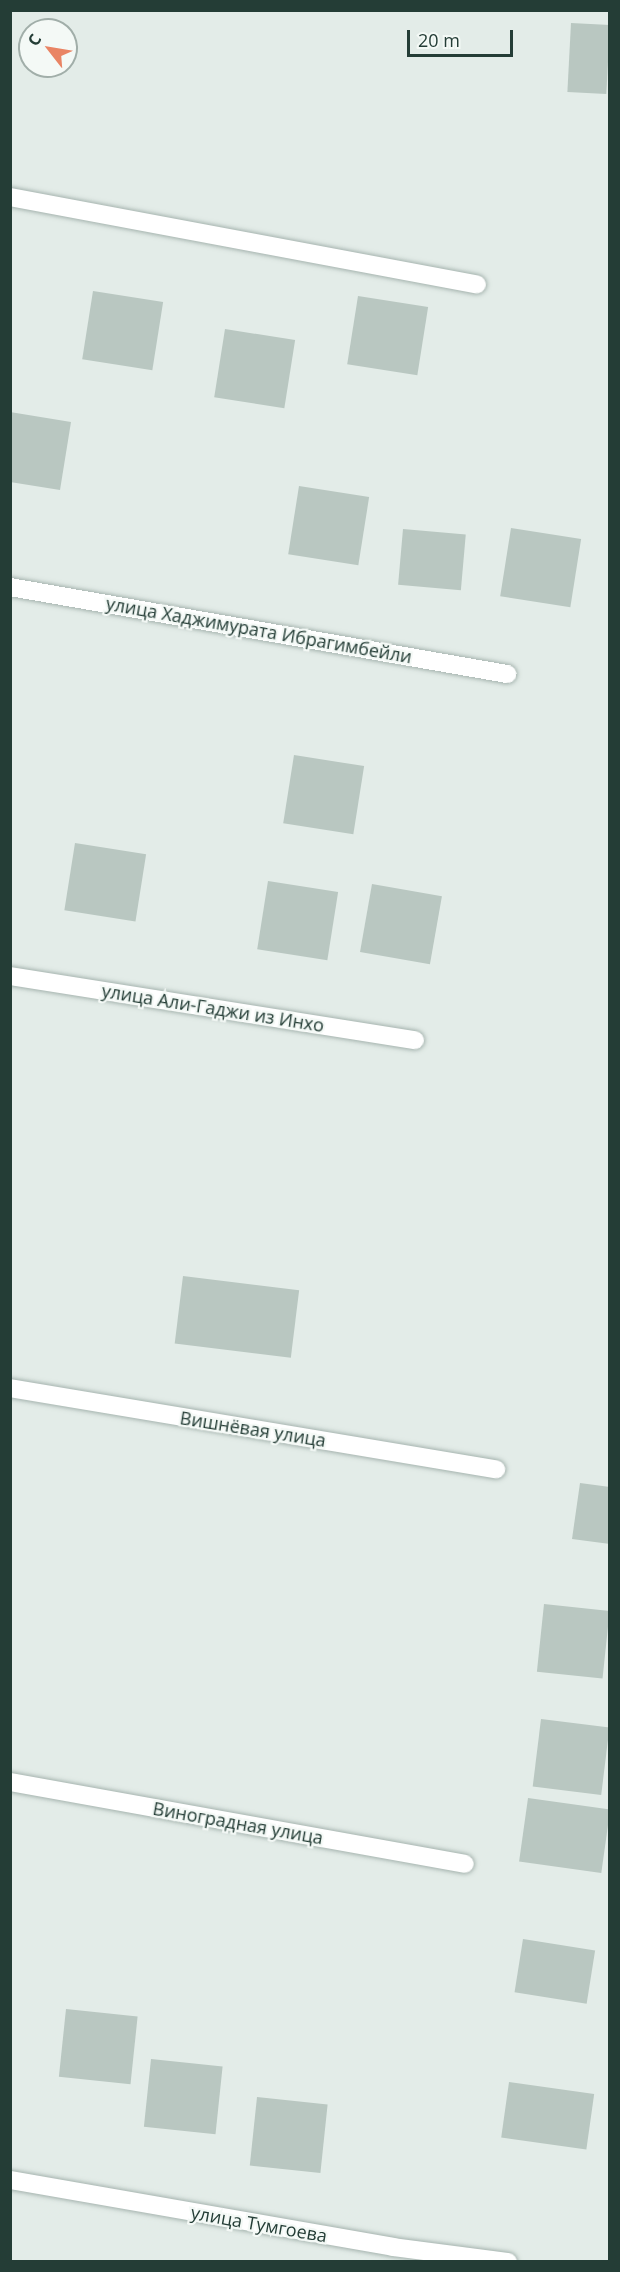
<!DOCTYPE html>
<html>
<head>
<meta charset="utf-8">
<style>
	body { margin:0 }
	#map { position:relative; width:620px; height:2272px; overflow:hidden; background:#e3ece8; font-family:"Open Sans",sans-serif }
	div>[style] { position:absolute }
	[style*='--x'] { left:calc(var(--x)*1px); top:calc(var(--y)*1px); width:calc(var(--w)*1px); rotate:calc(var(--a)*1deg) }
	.building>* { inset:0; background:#b9c7c1; transform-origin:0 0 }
	.roads { filter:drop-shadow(0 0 2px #a6b4af) drop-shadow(0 0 2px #a6b4af) }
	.street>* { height:18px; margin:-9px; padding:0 9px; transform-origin:9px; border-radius:9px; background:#fff }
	span { translate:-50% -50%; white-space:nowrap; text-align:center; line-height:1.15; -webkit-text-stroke:4.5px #f4f9f6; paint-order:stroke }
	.street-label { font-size:18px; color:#243d36 }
	.frame { position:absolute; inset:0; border:12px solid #243d36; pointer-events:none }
	.north { position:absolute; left:18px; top:18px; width:60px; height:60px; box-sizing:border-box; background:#f4f9f6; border:2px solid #a1aea9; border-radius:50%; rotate:301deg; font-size:16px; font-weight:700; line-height:24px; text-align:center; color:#243d36 }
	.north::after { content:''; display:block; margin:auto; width:21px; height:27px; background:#e98464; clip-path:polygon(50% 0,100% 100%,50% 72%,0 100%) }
	.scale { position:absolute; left:407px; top:30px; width:106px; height:27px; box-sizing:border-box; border:3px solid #243d36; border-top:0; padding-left:8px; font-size:18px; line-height:21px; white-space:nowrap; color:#243d36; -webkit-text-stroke:4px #f4f9f6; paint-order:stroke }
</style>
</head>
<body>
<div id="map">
	<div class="building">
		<div style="left:571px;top:23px;width:39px;height:69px;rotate:3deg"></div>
		<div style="left:93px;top:291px;width:71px;height:69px;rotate:9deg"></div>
		<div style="left:358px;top:296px;width:71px;height:69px;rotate:9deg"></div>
		<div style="left:225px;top:329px;width:71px;height:69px;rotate:9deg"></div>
		<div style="clip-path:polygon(10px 412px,71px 422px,60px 490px,10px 482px)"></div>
		<div style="left:299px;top:486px;width:71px;height:69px;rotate:9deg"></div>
		<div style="left:511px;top:528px;width:71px;height:69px;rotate:9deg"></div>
		<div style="left:403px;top:529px;width:63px;height:56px;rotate:5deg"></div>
		<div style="left:294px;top:755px;width:71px;height:69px;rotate:9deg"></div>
		<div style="left:75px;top:843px;width:72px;height:68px;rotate:9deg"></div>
		<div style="left:268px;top:881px;width:71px;height:69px;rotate:9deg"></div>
		<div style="left:372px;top:884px;width:71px;height:69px;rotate:10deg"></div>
		<div style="left:183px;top:1276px;width:117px;height:68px;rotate:7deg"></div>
		<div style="clip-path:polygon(580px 1483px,610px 1487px,610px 1544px,572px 1539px)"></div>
		<div style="left:544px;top:1604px;width:66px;height:68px;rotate:6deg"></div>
		<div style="left:541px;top:1719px;width:69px;height:68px;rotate:7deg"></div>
		<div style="left:528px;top:1798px;width:83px;height:64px;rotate:8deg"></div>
		<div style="left:523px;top:1939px;width:73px;height:54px;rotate:9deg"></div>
		<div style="left:66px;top:2009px;width:72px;height:68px;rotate:6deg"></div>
		<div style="left:151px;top:2059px;width:72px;height:68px;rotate:6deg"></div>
		<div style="left:509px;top:2082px;width:86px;height:56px;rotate:8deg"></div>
		<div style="left:257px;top:2097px;width:71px;height:69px;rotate:6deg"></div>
	</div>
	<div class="roads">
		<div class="street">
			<div style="--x:10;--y:197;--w:475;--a:10.6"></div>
			<div style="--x:10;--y:587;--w:505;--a:9.93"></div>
			<div style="--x:10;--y:976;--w:410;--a:9"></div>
			<div style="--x:10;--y:1388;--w:493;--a:9.5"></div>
			<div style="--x:10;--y:1782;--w:462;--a:10.2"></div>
			<div style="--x:10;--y:2180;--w:389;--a:9.9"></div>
			<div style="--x:393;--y:2247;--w:116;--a:7.4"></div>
		</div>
	</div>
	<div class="street-label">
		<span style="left:259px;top:630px;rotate:10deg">улица Хаджимурата Ибрагимбейли</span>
		<span style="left:213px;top:1008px;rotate:9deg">улица Али-Гаджи из Инхо</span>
		<span style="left:253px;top:1429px;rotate:9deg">Вишнёвая улица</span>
		<span style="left:238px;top:1823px;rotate:10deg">Виноградная улица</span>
		<span style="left:259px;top:2224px;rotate:10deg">улица Тумгоева</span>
	</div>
	<div class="frame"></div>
	<div class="north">С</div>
	<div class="scale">20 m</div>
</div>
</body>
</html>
